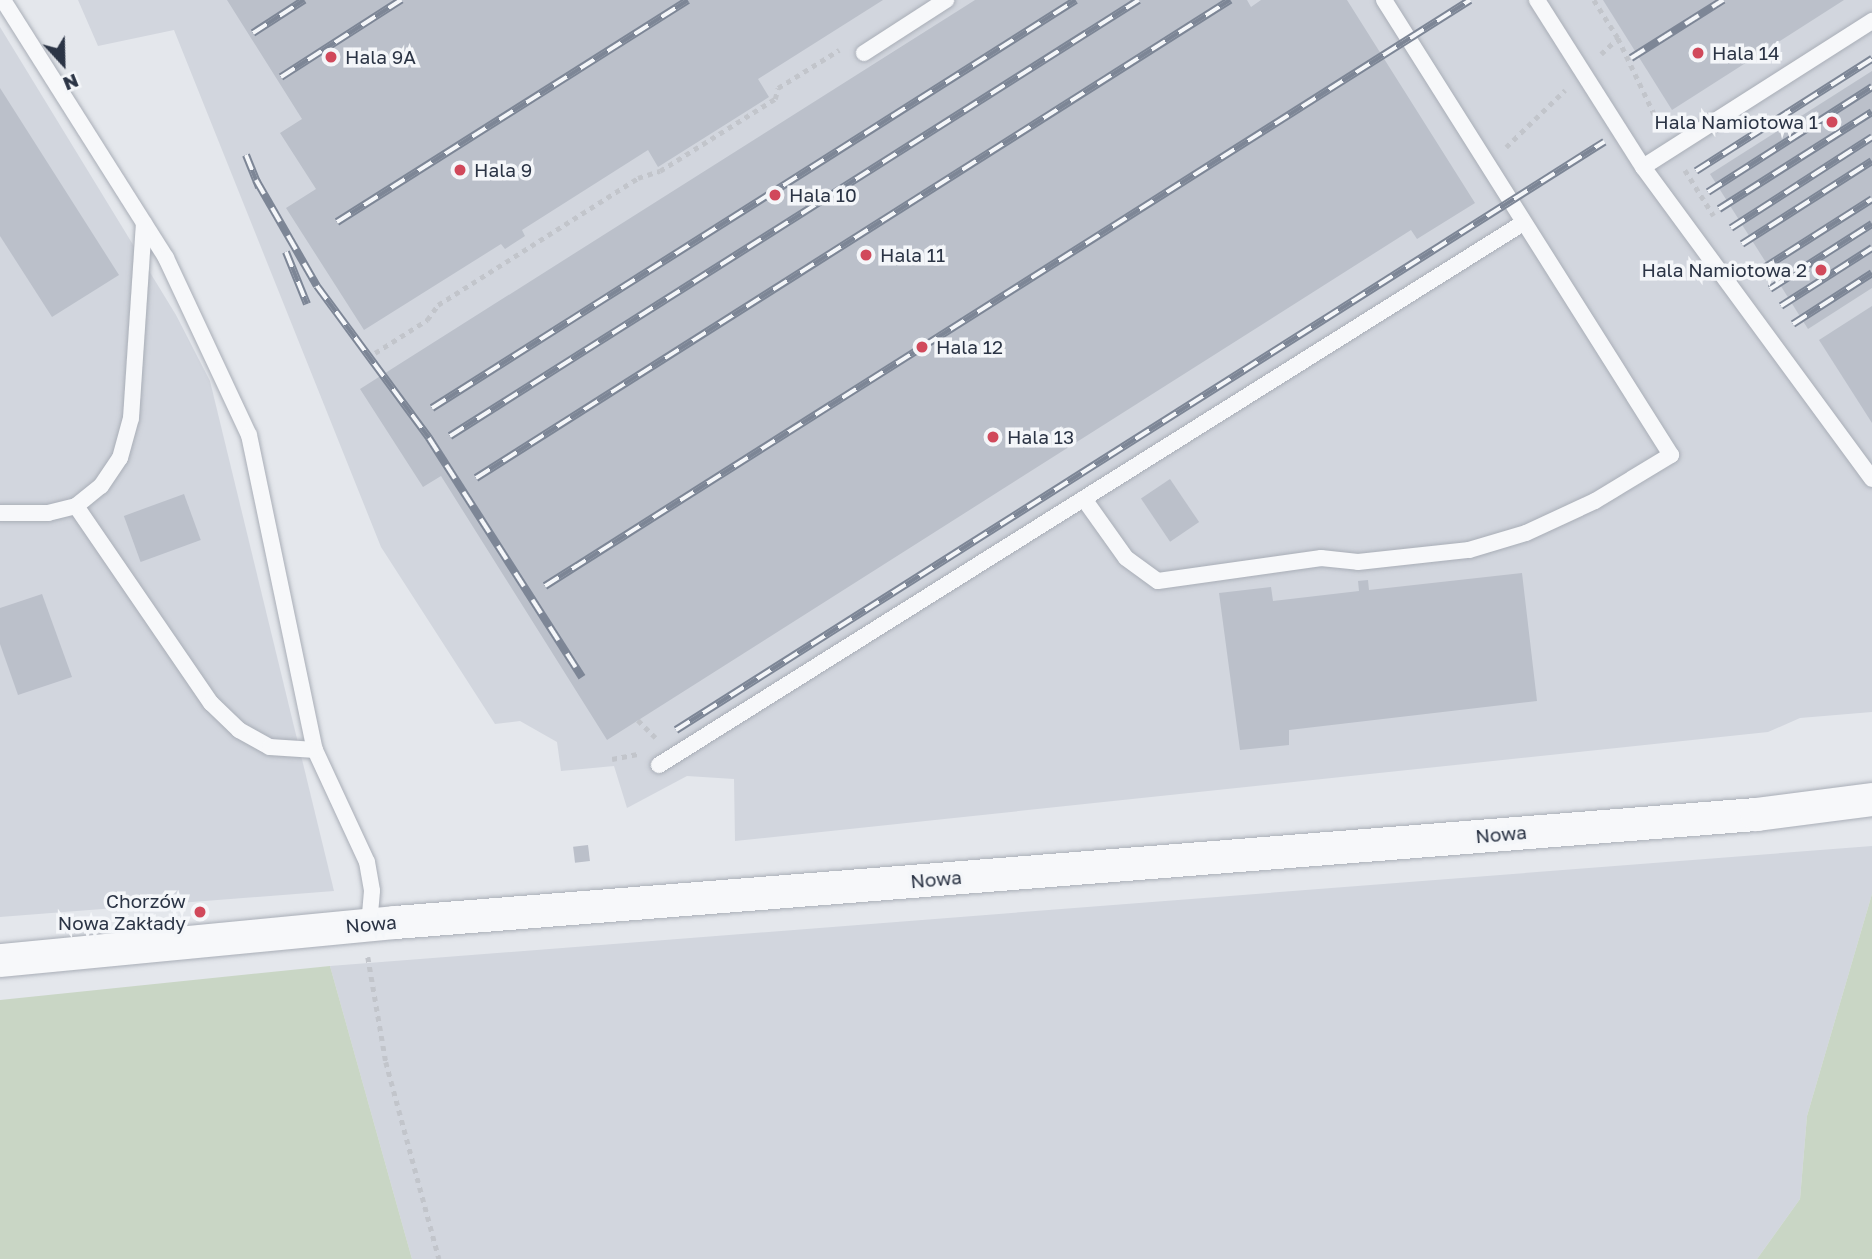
<!DOCTYPE html>
<html>
<head>
<meta charset="utf-8">
<style>
	body { margin:0 }
	#map { position:relative; width:1872px; height:1259px; overflow:hidden; background:#e4e7ec; font-family:"Golos Text",sans-serif }
	div>[style] { position:absolute }
	[style*='--x'] { left:calc(var(--x)*1px); top:calc(var(--y)*1px); width:calc(var(--w)*1px); rotate:calc(var(--a)*1deg) }
	.built>* { inset:0; background:#d2d6de }
	.green>* { inset:0; background:#c9d6c5 }
	.building>* { inset:0; background:#bbc0ca; transform-origin:0 0 }
	.path>* { height:4.5px; margin-top:-2.25px; transform-origin:0; background:repeating-linear-gradient(90deg,#c2c5cb 0 5px,transparent 0 10px) }
	.roads { filter:drop-shadow(0 0 2px #a9aeb7) drop-shadow(0 0 2px #a9aeb7) }
	.service>* { height:16px; margin:-8px; padding:0 8px; transform-origin:8px; border-radius:8px; background:#f7f8fa }
	.minor>* { height:33px; margin:-16.5px; padding:0 16.5px; transform-origin:16.5px; border-radius:16.5px; background:#f7f8fa }
	.rail>* { height:8px; margin-top:-4px; transform-origin:0; background:repeating-linear-gradient(90deg,#f4f6f9 0 16px,#7d8696 0 32px); box-sizing:border-box; border-block:2px solid #7d8696 }
	.dots>* { width:19px; height:19px; translate:-50% -50%; box-sizing:border-box; border:4px solid #f4f6f9; border-radius:50% }
	span { translate:-50% -50%; white-space:nowrap; text-align:center; line-height:1.15; -webkit-text-stroke:7px #f4f6f9; paint-order:stroke }
	.poi-label { font-size:19px; color:#2b3445 }
	.left { translate:0 -50%; text-align:left }
	.right { translate:-100% -50%; text-align:right }
	.street-label { font-size:19px; color:#2b3445 }
	.north { position:absolute; left:28px; top:28px; width:70px; height:70px; -webkit-text-stroke:5px #f4f6f9; paint-order:stroke; rotate:158deg; font-size:19px; font-weight:700; line-height:28px; text-align:center; color:#2b3445 }
	.north::after { content:''; display:block; margin:auto; width:24px; height:32px; background:#2b3445; clip-path:polygon(50% 0,100% 100%,50% 72%,0 100%) }
</style>
</head>
<body>
<div id="map">
	<div class="built">
		<div style="clip-path:polygon(78px 0,1872px 0,1872px 712px,1800px 718px,1768px 732px,735px 841px,734px 779px,687px 776px,627px 808px,614px 766px,561px 771px,557px 742px,520px 721px,495px 724px,381px 547px,174px 30px,98px 46px)"></div>
		<div style="clip-path:polygon(0 27px,176px 315px,210px 381px,334px 891px,0 917px)"></div>
		<div style="clip-path:polygon(1872px 846px,1872px 894px,1807px 1116px,1800px 1199px,1757px 1259px,412px 1259px,330px 966px)"></div>
	</div>
	<div class="green">
		<div style="clip-path:polygon(1872px 894px,1872px 1259px,1757px 1259px,1800px 1199px,1807px 1116px)"></div>
		<div style="clip-path:polygon(330px 966px,412px 1259px,0 1259px,0 1000px)"></div>
	</div>
	<div class="building">
		<div style="clip-path:polygon(227px 0,883px 0,758px 79px,769px 97px,658px 167px,648px 150px,522px 230px,525px 236px,505px 249px,501px 244px,364px 330px,286px 208px,316px 189px,280px 133px,302px 119px)"></div>
		<div style="clip-path:polygon(975px 0,1247px 0,1251px 7px,1261px 0,1347px 0,1475px 203px,1417px 239px,1411px 230px,607px 740px,441px 476px,423px 487px,360px 389px)"></div>
		<div style="clip-path:polygon(1603px 0,1844px 0,1672px 110px)"></div>
		<div style="clip-path:polygon(1872px 71px,1872px 288px,1808px 329px,1710px 174px)"></div>
		<div style="clip-path:polygon(0 88px,119px 275px,52px 317px,0 236px)"></div>
		<div style="clip-path:polygon(1872px 306px,1872px 423px,1819px 340px)"></div>
		<div style="left:1170px;top:479px;width:52px;height:35px;rotate:56deg"></div>
		<div style="left:184px;top:494px;width:49px;height:64px;rotate:70deg"></div>
		<div style="clip-path:polygon(1522px 573px,1537px 701px,1289px 730px,1289px 745px,1240px 750px,1219px 593px,1271px 587px,1273px 601px,1359px 591px,1358px 581px,1368px 580px,1369px 590px)"></div>
		<div style="clip-path:polygon(42px 594px,72px 677px,18px 695px,0 644px,0 608px)"></div>
		<div style="left:588px;top:845px;width:16px;height:15px;rotate:83deg"></div>
	</div>
	<div class="path">
		<div style="--x:1594;--y:0;--w:45;--a:57.7"></div>
		<div style="--x:1618;--y:38;--w:98;--a:64.5"></div>
		<div style="--x:1601;--y:54;--w:23;--a:-43"></div>
		<div style="--x:1506;--y:147;--w:82;--a:-44"></div>
		<div style="--x:1685;--y:170;--w:54;--a:57.8"></div>
		<div style="--x:375;--y:353;--w:62;--a:-32.4"></div>
		<div style="--x:427;--y:320;--w:19;--a:-54"></div>
		<div style="--x:438;--y:305;--w:237;--a:-32.4"></div>
		<div style="--x:638;--y:178;--w:23;--a:-18"></div>
		<div style="--x:660;--y:171;--w:136;--a:-32.1"></div>
		<div style="--x:775;--y:99;--w:11;--a:-75"></div>
		<div style="--x:778;--y:88;--w:72;--a:-31.9"></div>
		<div style="--x:638;--y:720;--w:25;--a:45"></div>
		<div style="--x:612;--y:759;--w:26;--a:-11"></div>
		<div style="--x:368;--y:957;--w:107;--a:80.3"></div>
		<div style="--x:386;--y:1062;--w:204;--a:74.9"></div>
	</div>
	<div class="roads">
		<div class="service">
			<div style="--x:3;--y:0;--w:305;--a:57.7"></div>
			<div style="--x:166;--y:258;--w:195;--a:64.9"></div>
			<div style="--x:249;--y:435;--w:322;--a:78.2"></div>
			<div style="--x:315;--y:750;--w:123;--a:65.1"></div>
			<div style="--x:367;--y:862;--w:29;--a:80"></div>
			<div style="--x:372;--y:891;--w:33;--a:95"></div>
			<div style="--x:1537;--y:0;--w:198;--a:57.6"></div>
			<div style="--x:1643;--y:167;--w:387;--a:53.7"></div>
			<div style="--x:864;--y:53;--w:98;--a:-32.9"></div>
			<div style="--x:1643;--y:167;--w:272;--a:-32.5"></div>
			<div style="--x:1084;--y:499;--w:72;--a:54.6"></div>
			<div style="--x:1126;--y:558;--w:39;--a:36"></div>
			<div style="--x:1158;--y:581;--w:165;--a:-8"></div>
			<div style="--x:1321;--y:558;--w:37;--a:6"></div>
			<div style="--x:1358;--y:562;--w:112;--a:-6.2"></div>
			<div style="--x:1469;--y:550;--w:59;--a:-16.6"></div>
			<div style="--x:1526;--y:533;--w:76;--a:-24.9"></div>
			<div style="--x:1595;--y:501;--w:89;--a:-31.2"></div>
			<div style="--x:1671;--y:455;--w:538;--a:-122.24"></div>
			<div style="--x:76;--y:506;--w:239;--a:55.6"></div>
			<div style="--x:211;--y:703;--w:39;--a:44"></div>
			<div style="--x:239;--y:730;--w:35;--a:29"></div>
			<div style="--x:270;--y:747;--w:45;--a:3.8"></div>
			<div style="--x:0;--y:513;--w:48;--a:0"></div>
			<div style="--x:48;--y:513;--w:29;--a:-14"></div>
			<div style="--x:76;--y:506;--w:32;--a:-39"></div>
			<div style="--x:101;--y:486;--w:34;--a:-56"></div>
			<div style="--x:120;--y:458;--w:41;--a:-74.6"></div>
			<div style="--x:131;--y:418;--w:195;--a:-86.2"></div>
			<div style="--x:659;--y:765;--w:1020;--a:-32.1"></div>
		</div>
		<div class="minor">
			<div style="--x:0;--y:960;--w:397;--a:-5.5"></div>
			<div style="--x:395;--y:922;--w:1365;--a:-4.54"></div>
			<div style="--x:1756;--y:814;--w:117;--a:-7.4"></div>
		</div>
	</div>
	<div class="rail">
		<div style="--x:253;--y:33;--w:61;--a:-32.9"></div>
		<div style="--x:1631;--y:58;--w:109;--a:-32.2"></div>
		<div style="--x:281;--y:77;--w:143;--a:-32.7"></div>
		<div style="--x:246;--y:155;--w:35;--a:68"></div>
		<div style="--x:1696;--y:171;--w:209;--a:-32.5"></div>
		<div style="--x:256;--y:180;--w:122;--a:60.1"></div>
		<div style="--x:317;--y:286;--w:189;--a:53.6"></div>
		<div style="--x:429;--y:438;--w:284;--a:57.4"></div>
		<div style="--x:1708;--y:192;--w:195;--a:-32.6"></div>
		<div style="--x:1719;--y:209;--w:181;--a:-32.4"></div>
		<div style="--x:337;--y:222;--w:415;--a:-32.3"></div>
		<div style="--x:1731;--y:228;--w:168;--a:-32.8"></div>
		<div style="--x:1742;--y:244;--w:154;--a:-32.6"></div>
		<div style="--x:286;--y:252;--w:56;--a:68"></div>
		<div style="--x:1759;--y:271;--w:134;--a:-32.5"></div>
		<div style="--x:1770;--y:289;--w:121;--a:-32.5"></div>
		<div style="--x:1781;--y:306;--w:108;--a:-32.5"></div>
		<div style="--x:1793;--y:324;--w:94;--a:-32.8"></div>
		<div style="--x:432;--y:408;--w:762;--a:-32.36"></div>
		<div style="--x:450;--y:436;--w:815;--a:-32.33"></div>
		<div style="--x:476;--y:478;--w:893;--a:-32.37"></div>
		<div style="--x:545;--y:586;--w:1095;--a:-32.35"></div>
		<div style="--x:676;--y:730;--w:1099;--a:-32.36"></div>
	</div>
	<div class="dots">
		<div style="left:1698px;top:53px;background:#d1495b"></div>
		<div style="left:331px;top:57px;background:#d1495b"></div>
		<div style="left:1832px;top:122px;background:#d1495b"></div>
		<div style="left:460px;top:170px;background:#d1495b"></div>
		<div style="left:775px;top:195px;background:#d1495b"></div>
		<div style="left:866px;top:255px;background:#d1495b"></div>
		<div style="left:1821px;top:270px;background:#d1495b"></div>
		<div style="left:922px;top:347px;background:#d1495b"></div>
		<div style="left:993px;top:437px;background:#d1495b"></div>
		<div style="left:200px;top:912px;background:#d1495b"></div>
	</div>
	<div class="poi-label">
		<span class="left" style="left:1712px;top:53px">Hala 14</span>
		<span class="left" style="left:345px;top:57px">Hala 9A</span>
		<span class="right" style="left:1818px;top:122px">Hala Namiotowa 1</span>
		<span class="left" style="left:474px;top:170px">Hala 9</span>
		<span class="left" style="left:789px;top:195px">Hala 10</span>
		<span class="left" style="left:880px;top:255px">Hala 11</span>
		<span class="right" style="left:1807px;top:270px">Hala Namiotowa 2</span>
		<span class="left" style="left:936px;top:347px">Hala 12</span>
		<span class="left" style="left:1007px;top:437px">Hala 13</span>
		<span class="right" style="left:186px;top:912px">Chorzów<br>Nowa Zakłady</span>
	</div>
	<div class="street-label">
		<span style="left:1501px;top:834px;rotate:-5deg">Nowa</span>
		<span style="left:936px;top:879px;rotate:-5deg">Nowa</span>
		<span style="left:371px;top:924px;rotate:-5deg">Nowa</span>
	</div>
	<div class="north">N</div>
</div>
</body>
</html>
